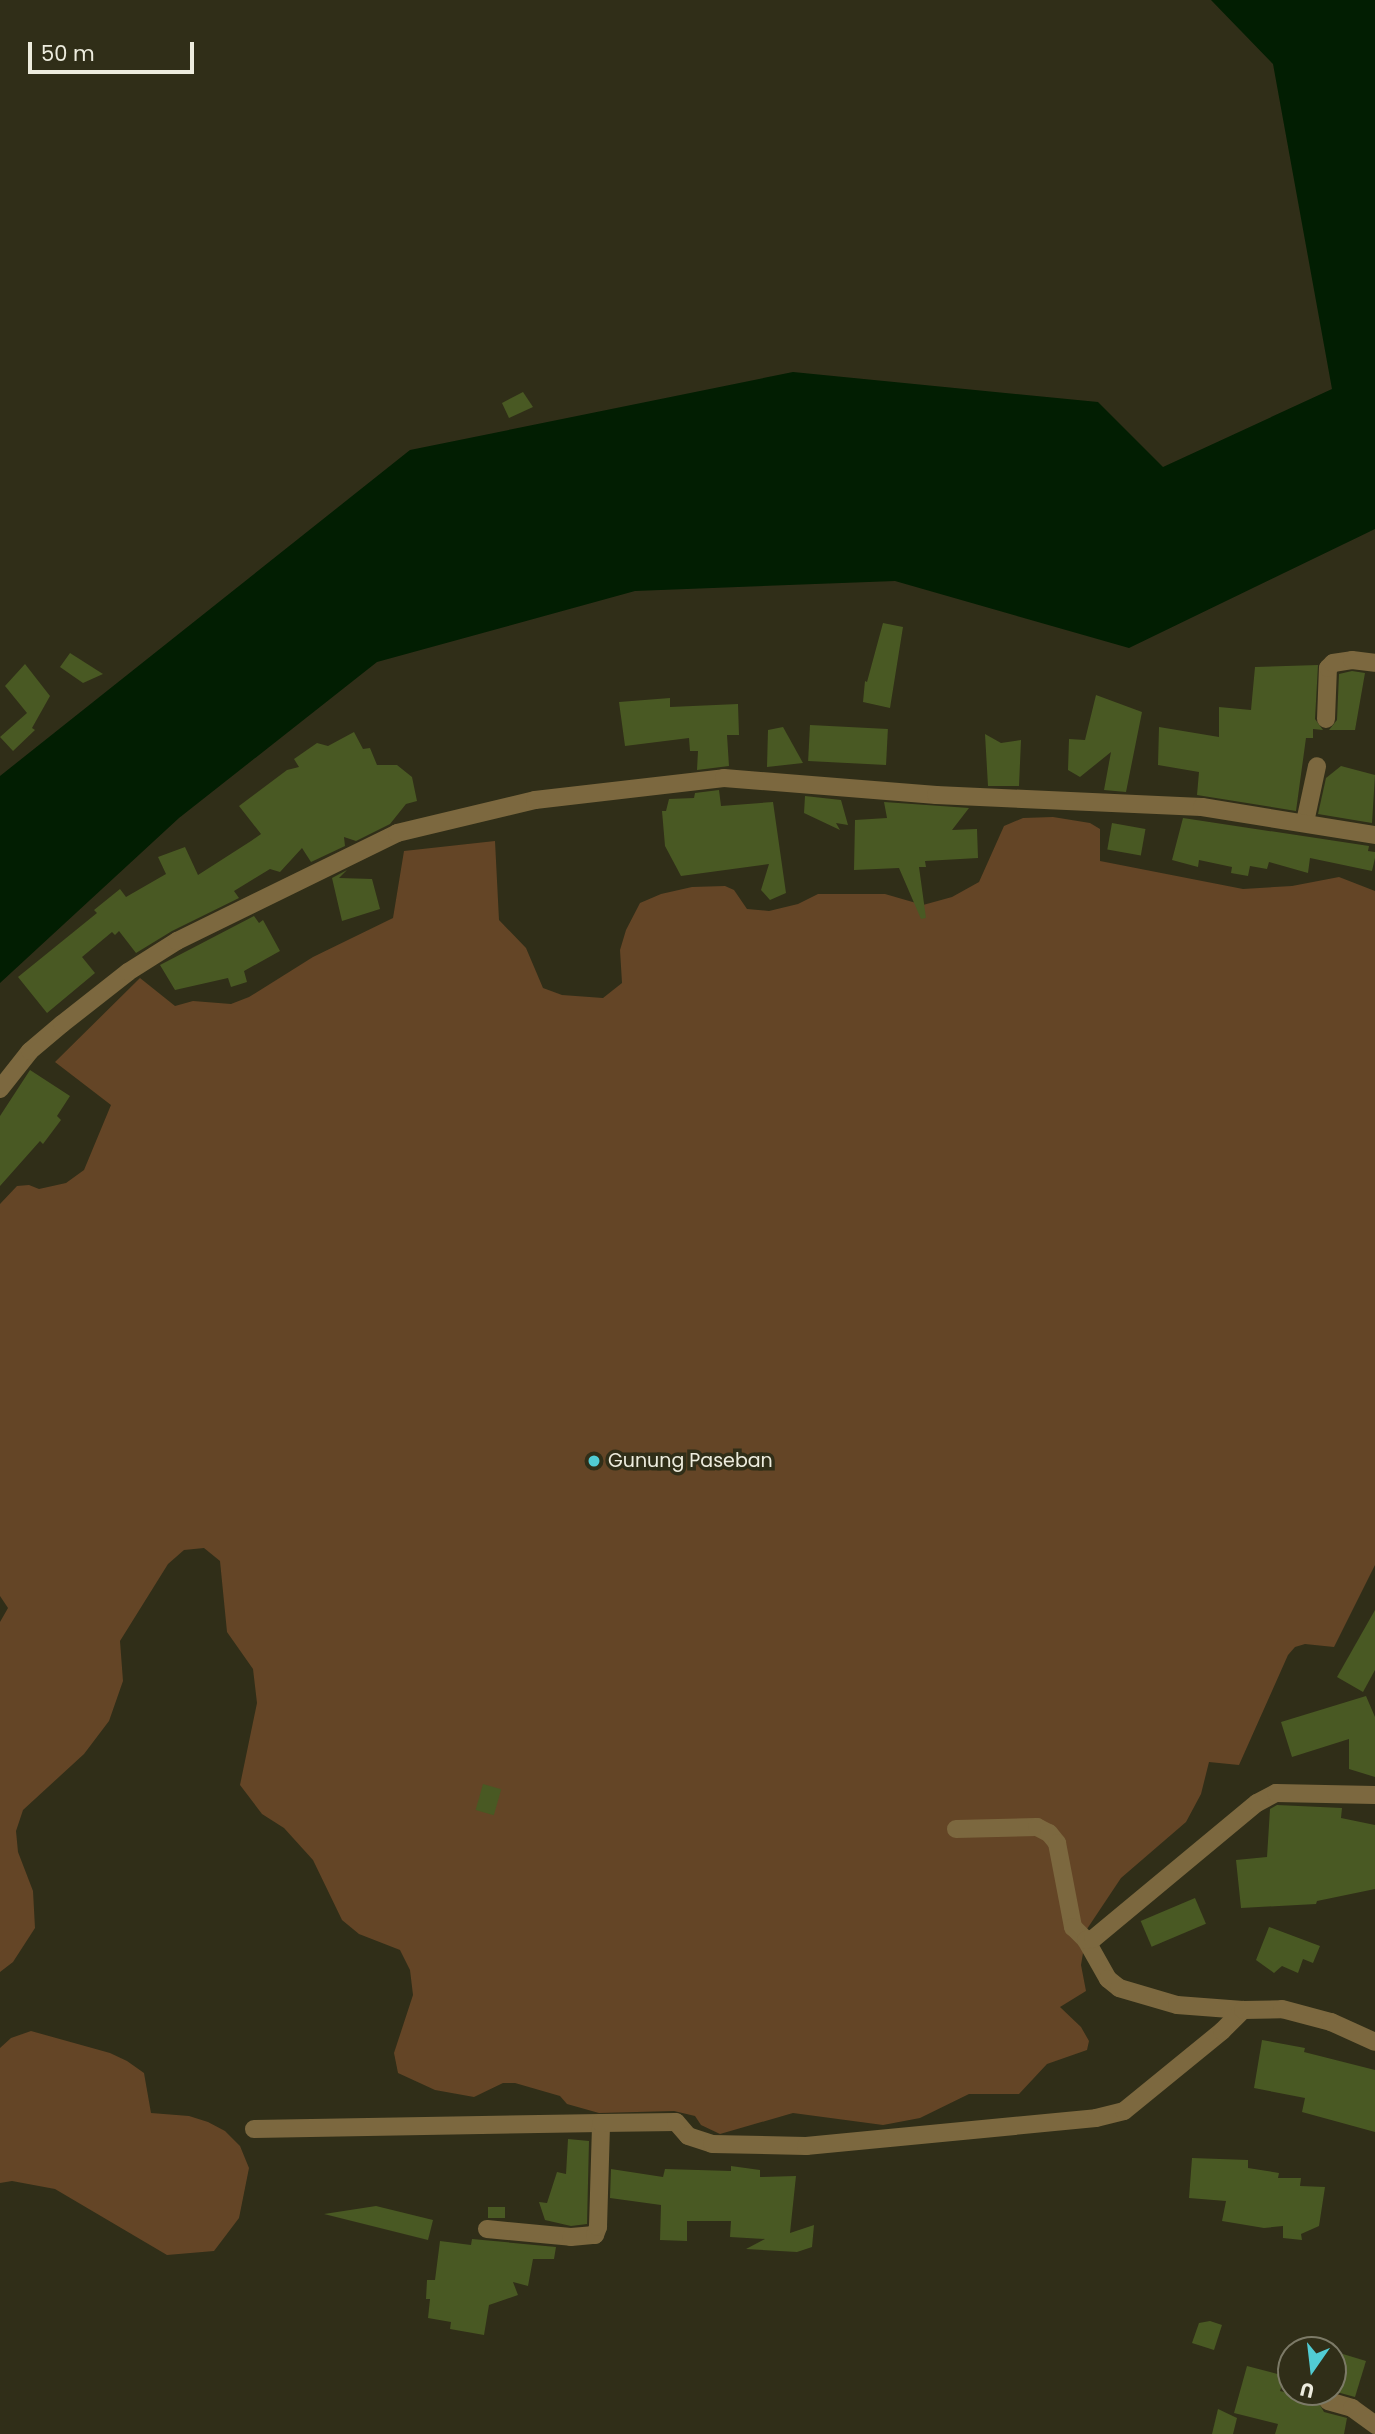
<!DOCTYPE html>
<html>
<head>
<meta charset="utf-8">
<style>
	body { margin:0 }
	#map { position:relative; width:1375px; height:2434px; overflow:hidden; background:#302e18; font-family:Poppins,sans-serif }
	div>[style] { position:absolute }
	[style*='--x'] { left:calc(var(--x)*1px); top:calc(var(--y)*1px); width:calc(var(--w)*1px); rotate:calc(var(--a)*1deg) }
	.green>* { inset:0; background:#644526 }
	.water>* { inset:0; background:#021e02 }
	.building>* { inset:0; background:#495923; transform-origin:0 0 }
	.minor>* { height:18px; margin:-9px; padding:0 9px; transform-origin:9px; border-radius:9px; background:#7c683f }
	.dots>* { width:19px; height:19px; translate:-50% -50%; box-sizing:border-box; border:4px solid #302e18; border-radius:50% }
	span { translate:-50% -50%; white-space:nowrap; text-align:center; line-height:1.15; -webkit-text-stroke:7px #302e18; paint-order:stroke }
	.poi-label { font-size:19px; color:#edecde }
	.left { translate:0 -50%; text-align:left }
	.north { position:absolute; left:1277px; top:2336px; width:70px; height:70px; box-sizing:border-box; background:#302e18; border:2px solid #7c7a67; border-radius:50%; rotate:194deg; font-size:19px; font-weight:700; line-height:28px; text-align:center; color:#edecde }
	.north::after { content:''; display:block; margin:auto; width:24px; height:32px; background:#51ccd4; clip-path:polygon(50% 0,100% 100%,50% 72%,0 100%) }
	.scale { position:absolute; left:28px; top:42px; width:166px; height:32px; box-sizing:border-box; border:4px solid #edecde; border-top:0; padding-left:9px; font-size:21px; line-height:24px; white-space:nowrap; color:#edecde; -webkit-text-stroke:5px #302e18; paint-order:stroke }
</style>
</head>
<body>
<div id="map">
	<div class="green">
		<div style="clip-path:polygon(1053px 817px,1090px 823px,1100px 829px,1100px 861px,1243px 889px,1292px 886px,1339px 877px,1375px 891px,1375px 1565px,1334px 1647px,1305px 1644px,1295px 1647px,1288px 1655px,1239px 1765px,1209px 1762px,1201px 1794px,1186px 1822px,1121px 1878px,1087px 1929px,1081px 1965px,1086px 1991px,1060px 2007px,1081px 2027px,1089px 2041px,1087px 2050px,1047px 2064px,1019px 2094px,969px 2094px,920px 2118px,883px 2125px,793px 2113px,720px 2134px,701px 2125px,695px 2116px,674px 2111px,599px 2113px,567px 2104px,560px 2096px,515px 2083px,503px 2083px,474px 2097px,435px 2090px,398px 2073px,394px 2053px,413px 1995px,410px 1970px,400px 1950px,359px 1934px,342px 1920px,313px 1860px,284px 1828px,262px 1814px,240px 1785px,257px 1703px,253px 1669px,227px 1632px,220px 1561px,204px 1548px,184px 1550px,168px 1564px,120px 1641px,123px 1681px,109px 1721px,84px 1754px,23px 1810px,16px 1831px,18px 1852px,33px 1891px,35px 1928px,13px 1962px,0 1972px,0 1622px,8px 1608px,0 1596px,0 1204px,17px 1186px,29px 1185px,39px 1189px,66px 1183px,84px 1170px,111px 1105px,55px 1062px,140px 978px,175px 1006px,193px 1001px,231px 1004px,249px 997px,313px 957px,393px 918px,404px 851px,495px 841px,499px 920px,526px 948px,543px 988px,562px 995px,603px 998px,622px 983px,620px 950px,626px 930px,640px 903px,661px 894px,692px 887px,725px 886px,734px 890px,747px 909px,769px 911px,798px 904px,818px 894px,885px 894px,923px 905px,952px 897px,979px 882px,1004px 826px,1023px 818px)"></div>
		<div style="clip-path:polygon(31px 2031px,110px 2053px,127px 2061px,144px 2073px,151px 2113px,189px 2116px,208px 2122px,225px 2131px,240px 2146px,249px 2168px,239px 2218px,214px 2251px,167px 2255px,55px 2189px,12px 2181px,0 2183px,0 2048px,11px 2038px)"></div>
	</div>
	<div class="water">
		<div style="clip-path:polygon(1211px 0,1375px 0,1375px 529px,1129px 648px,895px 581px,635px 591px,377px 662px,179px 818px,0 983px,0 776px,410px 450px,793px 372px,1098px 402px,1163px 467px,1332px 389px,1273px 64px)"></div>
	</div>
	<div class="building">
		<div style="clip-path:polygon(523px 392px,533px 407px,509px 418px,502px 403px)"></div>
		<div style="clip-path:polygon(883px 623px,903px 627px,890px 708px,863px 702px,865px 681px,867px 682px)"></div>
		<div style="clip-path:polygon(70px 653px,103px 674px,83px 683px,60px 667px)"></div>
		<div style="clip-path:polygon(25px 664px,50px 696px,32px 728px,35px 730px,13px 751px,0 737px,27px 713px,5px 686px)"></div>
		<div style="clip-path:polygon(1318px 665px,1315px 719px,1323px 730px,1313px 729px,1313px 738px,1306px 738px,1296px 811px,1197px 795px,1199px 772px,1158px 765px,1159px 727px,1219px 737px,1219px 707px,1251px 710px,1255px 667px)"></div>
		<div style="clip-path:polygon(1352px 671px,1365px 673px,1355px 730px,1329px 730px,1337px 720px,1339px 674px)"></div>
		<div style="clip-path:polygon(1096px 695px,1142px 712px,1126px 792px,1104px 790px,1111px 752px,1080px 777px,1068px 770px,1069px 739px,1085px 740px)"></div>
		<div style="clip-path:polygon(670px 698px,670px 707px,738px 704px,739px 735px,727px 735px,729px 766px,697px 770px,698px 751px,690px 751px,689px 738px,625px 746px,619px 702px)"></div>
		<div style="left:810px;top:725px;width:78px;height:36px;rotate:3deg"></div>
		<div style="clip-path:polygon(783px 727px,803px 763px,767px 767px,768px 730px)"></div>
		<div style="clip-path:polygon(354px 732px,363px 749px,370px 748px,377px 765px,397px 765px,412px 777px,417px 801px,406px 804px,390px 824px,356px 841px,344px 837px,345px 846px,311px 862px,302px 848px,280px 872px,270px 869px,234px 891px,239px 898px,172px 931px,136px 953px,119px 931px,115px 935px,112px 932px,82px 957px,95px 973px,47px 1013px,18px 977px,97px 913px,94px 910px,120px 889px,126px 897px,166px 874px,158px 857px,185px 847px,198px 875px,251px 841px,261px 834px,239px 806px,287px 770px,299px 767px,294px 759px,317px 743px,328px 746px)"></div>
		<div style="clip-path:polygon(985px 734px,1001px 743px,1021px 740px,1019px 786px,988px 786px)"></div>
		<div style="clip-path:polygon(1341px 766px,1375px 775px,1372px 823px,1318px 814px,1326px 778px)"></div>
		<div style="clip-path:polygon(719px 790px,721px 806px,773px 802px,786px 893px,770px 900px,761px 890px,769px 864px,681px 876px,665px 846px,662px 811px,666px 811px,669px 799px,694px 798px,695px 793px)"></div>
		<div style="clip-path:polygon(805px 796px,841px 800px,848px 825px,836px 823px,840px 830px,804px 813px)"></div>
		<div style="clip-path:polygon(884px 802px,969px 808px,952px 830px,977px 829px,978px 858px,925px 861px,926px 867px,919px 867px,926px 918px,921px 919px,899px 868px,854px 870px,855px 820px,887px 818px)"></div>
		<div style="clip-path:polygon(1183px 818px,1369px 846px,1368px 851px,1375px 852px,1375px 858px,1372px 871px,1310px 858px,1308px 873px,1269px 862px,1267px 869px,1250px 866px,1248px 876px,1231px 873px,1232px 867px,1199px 860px,1198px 867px,1172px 860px)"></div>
		<div style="left:1112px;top:823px;width:34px;height:27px;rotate:10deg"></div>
		<div style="clip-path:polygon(347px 870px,339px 878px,372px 879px,380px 909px,342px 921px,332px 878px)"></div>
		<div style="clip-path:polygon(254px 916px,259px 923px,263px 920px,280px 951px,244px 971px,247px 982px,231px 987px,228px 978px,175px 990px,160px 965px)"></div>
		<div style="clip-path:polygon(30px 1070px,70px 1096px,57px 1116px,61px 1120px,43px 1144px,40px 1141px,0 1186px,0 1116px)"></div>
		<div style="clip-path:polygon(1375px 1610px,1375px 1670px,1363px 1692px,1337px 1677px)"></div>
		<div style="clip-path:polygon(1366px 1696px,1375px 1717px,1375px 1777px,1349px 1769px,1349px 1739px,1292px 1757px,1281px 1722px)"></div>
		<div style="left:483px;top:1784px;width:19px;height:27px;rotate:16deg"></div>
		<div style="clip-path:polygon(1277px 1805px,1342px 1808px,1341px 1818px,1375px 1825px,1375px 1889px,1317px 1901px,1316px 1904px,1241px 1908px,1236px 1860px,1267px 1857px,1270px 1809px)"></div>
		<div style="left:1195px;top:1898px;width:28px;height:59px;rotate:67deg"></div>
		<div style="clip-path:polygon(1269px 1927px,1320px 1946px,1313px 1963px,1303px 1959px,1298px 1973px,1282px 1966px,1274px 1973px,1256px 1960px)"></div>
		<div style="clip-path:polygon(1262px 2040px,1305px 2048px,1304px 2052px,1375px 2070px,1375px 2132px,1302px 2112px,1305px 2098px,1254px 2088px)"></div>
		<div style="clip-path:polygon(568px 2139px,589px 2141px,587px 2224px,571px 2226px,545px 2220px,539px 2202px,547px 2203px,557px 2172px,566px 2174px)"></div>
		<div style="clip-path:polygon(1192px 2158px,1248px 2160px,1248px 2168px,1279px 2173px,1278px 2178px,1301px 2178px,1300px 2186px,1325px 2187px,1319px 2226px,1301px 2234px,1302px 2240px,1283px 2238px,1283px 2226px,1264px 2228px,1222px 2221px,1226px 2201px,1189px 2198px)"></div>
		<div style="clip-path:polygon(731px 2166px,760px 2170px,760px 2177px,796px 2176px,790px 2233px,814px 2225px,812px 2247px,797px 2252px,746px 2249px,765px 2239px,730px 2237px,731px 2221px,687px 2221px,687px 2241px,660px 2240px,661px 2205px,610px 2198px,611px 2169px,663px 2177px,665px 2169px,731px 2171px)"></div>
		<div style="clip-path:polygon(376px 2206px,433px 2220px,428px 2240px,324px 2214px)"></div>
		<div style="left:488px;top:2207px;width:17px;height:11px"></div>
		<div style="clip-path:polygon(472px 2239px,556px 2247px,554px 2259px,533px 2259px,528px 2286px,513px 2282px,518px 2295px,489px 2305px,484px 2335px,450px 2329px,451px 2322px,428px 2318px,430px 2299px,426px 2299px,427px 2280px,435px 2280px,440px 2241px,471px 2245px)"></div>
		<div style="clip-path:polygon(1210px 2321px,1222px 2325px,1214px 2350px,1192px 2343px,1199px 2323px)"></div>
		<div style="clip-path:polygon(1333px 2351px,1366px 2361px,1355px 2397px,1333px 2391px)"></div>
		<div style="clip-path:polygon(1247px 2366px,1285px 2376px,1280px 2391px,1317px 2400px,1324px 2412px,1347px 2418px,1344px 2434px,1275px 2434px,1278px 2424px,1234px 2413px)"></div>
		<div style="clip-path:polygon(1218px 2409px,1237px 2418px,1233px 2434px,1212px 2434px)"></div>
	</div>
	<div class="minor">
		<div style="--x:1326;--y:719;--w:51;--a:-87.8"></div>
		<div style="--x:1328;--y:668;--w:7;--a:-45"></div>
		<div style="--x:1333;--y:663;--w:19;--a:-9"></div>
		<div style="--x:1352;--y:660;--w:23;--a:7"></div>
		<div style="--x:1305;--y:822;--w:57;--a:-77.9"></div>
		<div style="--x:0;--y:1089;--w:48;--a:-51.7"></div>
		<div style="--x:30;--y:1051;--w:42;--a:-40.2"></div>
		<div style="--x:62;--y:1024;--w:84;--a:-38.2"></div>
		<div style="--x:128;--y:972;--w:58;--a:-32.3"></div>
		<div style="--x:177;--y:941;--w:245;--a:-26.1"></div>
		<div style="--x:397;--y:833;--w:142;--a:-13.4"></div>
		<div style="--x:535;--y:800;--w:190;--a:-6.6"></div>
		<div style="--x:724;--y:778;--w:213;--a:4.6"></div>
		<div style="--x:936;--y:795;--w:266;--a:2.6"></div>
		<div style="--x:1202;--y:807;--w:175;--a:9.2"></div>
		<div style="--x:956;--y:1829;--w:81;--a:-1.4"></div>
		<div style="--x:1037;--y:1827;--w:13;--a:27"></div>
		<div style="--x:1049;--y:1833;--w:13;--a:51"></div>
		<div style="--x:1057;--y:1843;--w:86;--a:79.2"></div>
		<div style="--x:1073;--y:1927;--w:18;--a:45"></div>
		<div style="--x:1086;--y:1940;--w:45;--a:60.6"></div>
		<div style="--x:1108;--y:1979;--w:14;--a:39"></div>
		<div style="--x:1119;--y:1988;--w:60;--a:16.3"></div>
		<div style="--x:1177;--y:2005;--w:66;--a:4.3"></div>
		<div style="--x:1086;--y:1940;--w:7;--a:-8"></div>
		<div style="--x:1093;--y:1939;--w:213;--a:-39.7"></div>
		<div style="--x:1257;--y:1803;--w:21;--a:-28"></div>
		<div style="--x:1276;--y:1793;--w:99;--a:1.2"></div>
		<div style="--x:254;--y:2129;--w:347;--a:-1"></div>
		<div style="--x:487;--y:2229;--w:84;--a:5.4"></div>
		<div style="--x:571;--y:2237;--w:24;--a:-5"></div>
		<div style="--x:595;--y:2235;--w:9;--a:-69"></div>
		<div style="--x:598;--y:2227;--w:104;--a:-88.3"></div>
		<div style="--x:601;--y:2123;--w:75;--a:-0.8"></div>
		<div style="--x:676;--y:2122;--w:18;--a:49"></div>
		<div style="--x:688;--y:2136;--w:25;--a:18"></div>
		<div style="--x:712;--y:2144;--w:94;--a:1.2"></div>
		<div style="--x:806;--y:2146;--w:291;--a:-5.5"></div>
		<div style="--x:1096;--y:2118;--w:29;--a:-14"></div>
		<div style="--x:1124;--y:2111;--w:127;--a:-39.2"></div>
		<div style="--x:1222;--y:2031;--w:30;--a:-45"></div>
		<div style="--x:1243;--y:2010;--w:39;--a:-1"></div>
		<div style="--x:1282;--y:2009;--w:51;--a:14.9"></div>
		<div style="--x:1331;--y:2022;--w:48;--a:24.4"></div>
		<div style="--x:1328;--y:2401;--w:25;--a:16"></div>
		<div style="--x:1352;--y:2408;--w:29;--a:36"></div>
	</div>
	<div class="dots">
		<div style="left:594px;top:1461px;background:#51ccd4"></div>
	</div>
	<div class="poi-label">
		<span class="left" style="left:608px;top:1461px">Gunung Paseban</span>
	</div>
	<div class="north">U</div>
	<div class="scale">50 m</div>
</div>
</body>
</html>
